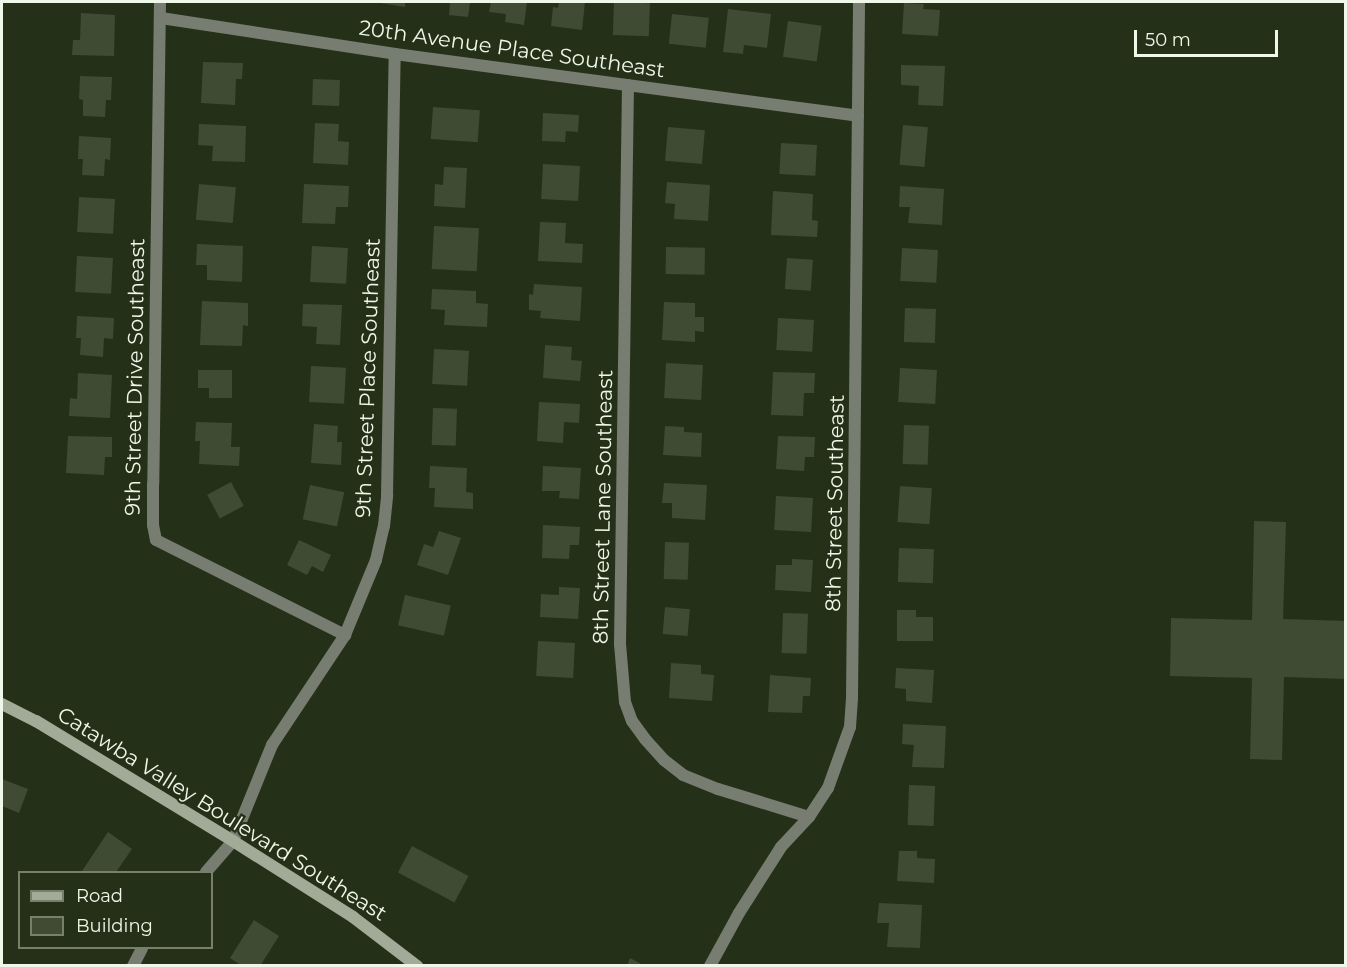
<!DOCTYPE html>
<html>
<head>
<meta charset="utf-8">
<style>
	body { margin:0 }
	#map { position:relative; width:1347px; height:967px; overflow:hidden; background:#253019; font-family:Montserrat,sans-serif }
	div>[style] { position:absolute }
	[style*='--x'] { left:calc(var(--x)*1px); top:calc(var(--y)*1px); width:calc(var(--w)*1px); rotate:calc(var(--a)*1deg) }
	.building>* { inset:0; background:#3f4b33; transform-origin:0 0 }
	.street>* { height:12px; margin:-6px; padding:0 6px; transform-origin:6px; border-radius:6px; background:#777d71 }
	.secondary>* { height:12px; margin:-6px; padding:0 6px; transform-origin:6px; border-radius:6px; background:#a1ab98 }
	span { translate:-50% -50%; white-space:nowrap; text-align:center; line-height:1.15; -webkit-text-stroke:4.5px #253019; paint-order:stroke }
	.street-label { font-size:21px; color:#eff7e8 }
	.frame { position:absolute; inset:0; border:3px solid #eff7e8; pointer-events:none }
	.legend { position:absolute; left:18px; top:871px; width:195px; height:78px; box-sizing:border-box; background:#253019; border:2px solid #76806c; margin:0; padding:8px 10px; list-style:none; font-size:18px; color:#eff7e8 }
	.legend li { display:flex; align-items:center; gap:12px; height:30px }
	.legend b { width:30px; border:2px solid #76806c }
	.scale { position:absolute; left:1134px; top:30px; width:144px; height:27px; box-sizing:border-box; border:3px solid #eff7e8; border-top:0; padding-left:8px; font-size:18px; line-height:21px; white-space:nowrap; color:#eff7e8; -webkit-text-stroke:4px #253019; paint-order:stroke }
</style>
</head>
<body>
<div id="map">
	<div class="building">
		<div style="clip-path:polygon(374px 2px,405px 2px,405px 7px)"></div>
		<div style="clip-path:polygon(450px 2px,470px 2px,468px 17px,449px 15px)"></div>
		<div style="clip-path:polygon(491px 2px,527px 2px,524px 25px,505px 22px,506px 14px,489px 12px)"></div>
		<div style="clip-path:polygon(559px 2px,585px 2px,582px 30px,551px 26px,553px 7px,558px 8px)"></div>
		<div style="left:614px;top:2px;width:36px;height:33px;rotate:2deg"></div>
		<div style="clip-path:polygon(904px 3px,924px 4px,923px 9px,940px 10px,938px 36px,902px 34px)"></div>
		<div style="clip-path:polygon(728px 9px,771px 14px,767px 48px,744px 45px,743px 54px,723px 52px)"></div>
		<div style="clip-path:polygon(81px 13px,115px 15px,114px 56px,72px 55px,73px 40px,80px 40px)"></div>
		<div style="left:672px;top:14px;width:37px;height:30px;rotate:6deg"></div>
		<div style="left:788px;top:21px;width:34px;height:36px;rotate:8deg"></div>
		<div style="clip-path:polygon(203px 62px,243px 63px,242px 79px,236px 79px,235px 105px,201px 103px)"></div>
		<div style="clip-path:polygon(901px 65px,945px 66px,943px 106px,918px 105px,919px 86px,901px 85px)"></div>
		<div style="clip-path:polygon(80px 76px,112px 77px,111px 100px,106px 100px,105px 117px,83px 116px,83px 100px,79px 99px)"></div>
		<div style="left:313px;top:79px;width:27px;height:26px;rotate:2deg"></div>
		<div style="left:433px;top:107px;width:47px;height:32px;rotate:4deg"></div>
		<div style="clip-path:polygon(543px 113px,579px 115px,578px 132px,566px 131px,565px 142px,542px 141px)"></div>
		<div style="clip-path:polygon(315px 123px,339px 124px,338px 141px,349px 142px,348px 165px,313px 163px)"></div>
		<div style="clip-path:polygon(199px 124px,246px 126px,245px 162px,212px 161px,213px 146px,198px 145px)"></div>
		<div style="left:903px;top:125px;width:25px;height:40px;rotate:5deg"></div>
		<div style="left:668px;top:127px;width:37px;height:34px;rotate:5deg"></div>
		<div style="clip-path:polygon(79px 136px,111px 138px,110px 160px,105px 159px,104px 176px,82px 175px,83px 159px,78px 159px)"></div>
		<div style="left:781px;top:143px;width:36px;height:31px;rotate:3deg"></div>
		<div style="left:543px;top:164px;width:37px;height:35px;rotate:3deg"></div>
		<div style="clip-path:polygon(444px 167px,467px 168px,465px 208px,434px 206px,435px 184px,443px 185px)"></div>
		<div style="clip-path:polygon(667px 182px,710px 185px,708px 221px,674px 219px,675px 204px,665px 203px)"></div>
		<div style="left:199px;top:184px;width:37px;height:36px;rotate:5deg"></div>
		<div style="clip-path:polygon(304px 184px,349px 186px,348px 207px,336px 207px,335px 224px,302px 223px)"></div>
		<div style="clip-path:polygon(900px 186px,944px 189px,942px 225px,908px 223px,910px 207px,899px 207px)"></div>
		<div style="clip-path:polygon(773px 191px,813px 194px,812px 220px,818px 221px,817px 237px,771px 235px)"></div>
		<div style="left:79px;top:197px;width:36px;height:35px;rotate:3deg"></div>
		<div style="clip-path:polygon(540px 222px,566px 223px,565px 243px,583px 244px,582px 263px,538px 261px)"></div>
		<div style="left:434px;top:226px;width:45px;height:43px;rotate:3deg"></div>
		<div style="clip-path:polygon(197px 244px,243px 246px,242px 282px,207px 280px,207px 265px,196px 265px)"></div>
		<div style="left:312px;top:246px;width:36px;height:36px;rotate:3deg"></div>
		<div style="left:666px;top:247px;width:39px;height:27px;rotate:1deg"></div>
		<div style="left:902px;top:248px;width:36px;height:33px;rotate:3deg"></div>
		<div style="left:77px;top:256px;width:36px;height:36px;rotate:3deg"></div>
		<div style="left:787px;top:258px;width:26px;height:31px;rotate:4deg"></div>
		<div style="clip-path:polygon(534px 284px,582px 287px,580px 321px,540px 318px,541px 311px,529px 310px,529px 294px,533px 295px)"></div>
		<div style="clip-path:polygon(432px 289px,476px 291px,476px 303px,488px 304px,487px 327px,444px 325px,445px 310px,431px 309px)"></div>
		<div style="clip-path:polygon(202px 301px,248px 303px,248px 326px,243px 325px,242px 346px,200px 345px)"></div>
		<div style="clip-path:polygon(664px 302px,695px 303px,695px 317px,704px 317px,704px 332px,695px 331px,695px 342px,662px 340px)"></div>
		<div style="clip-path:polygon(303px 304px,342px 305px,340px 345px,316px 344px,317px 327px,302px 326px)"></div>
		<div style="left:905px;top:308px;width:31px;height:34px;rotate:2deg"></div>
		<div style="clip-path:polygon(77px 316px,114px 318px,113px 339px,104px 338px,103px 357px,80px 355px,81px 338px,76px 338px)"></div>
		<div style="left:778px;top:318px;width:36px;height:32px;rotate:3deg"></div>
		<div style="clip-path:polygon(545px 345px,572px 347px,571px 360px,582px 361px,580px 381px,543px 378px)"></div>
		<div style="left:434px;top:349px;width:35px;height:35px;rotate:3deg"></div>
		<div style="left:666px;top:363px;width:37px;height:35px;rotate:3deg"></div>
		<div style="left:311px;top:366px;width:35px;height:36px;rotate:3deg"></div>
		<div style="left:900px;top:368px;width:37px;height:34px;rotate:3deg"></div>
		<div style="clip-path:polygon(198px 370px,232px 370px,232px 398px,209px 398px,209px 388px,198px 388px)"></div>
		<div style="clip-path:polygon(773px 372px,815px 373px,814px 393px,804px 393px,803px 416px,771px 415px)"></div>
		<div style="clip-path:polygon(78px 373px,112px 375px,110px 418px,69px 416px,70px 398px,77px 399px)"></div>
		<div style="clip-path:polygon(539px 402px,580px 404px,579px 423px,564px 422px,563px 443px,537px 441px)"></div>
		<div style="left:433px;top:408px;width:24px;height:37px;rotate:2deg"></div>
		<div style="clip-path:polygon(196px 422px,232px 423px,231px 447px,240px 447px,239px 466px,199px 464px,200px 441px,195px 441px)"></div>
		<div style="clip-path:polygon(314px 424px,338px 426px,337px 442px,342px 442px,341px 465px,311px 463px)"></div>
		<div style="left:904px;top:425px;width:25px;height:39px;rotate:2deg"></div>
		<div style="clip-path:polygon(665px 426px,684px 427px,684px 432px,702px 433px,701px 457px,663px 455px)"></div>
		<div style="clip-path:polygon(68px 436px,112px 437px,112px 457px,105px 457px,104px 475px,66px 473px)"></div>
		<div style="clip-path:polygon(778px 436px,815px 437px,814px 457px,805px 457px,804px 471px,776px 469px)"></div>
		<div style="clip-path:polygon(430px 466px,467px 468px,466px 492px,473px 493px,473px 509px,434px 507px,435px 488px,429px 488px)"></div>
		<div style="clip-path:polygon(543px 466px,581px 468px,579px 499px,559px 498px,560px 491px,542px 491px)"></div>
		<div style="left:231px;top:482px;width:27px;height:27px;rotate:62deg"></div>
		<div style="clip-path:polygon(664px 483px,707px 485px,705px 520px,672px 518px,672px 503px,662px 503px)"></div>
		<div style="left:310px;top:485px;width:35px;height:35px;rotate:12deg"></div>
		<div style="left:900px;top:486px;width:32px;height:36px;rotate:4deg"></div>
		<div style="left:776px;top:496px;width:37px;height:34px;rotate:3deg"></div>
		<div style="clip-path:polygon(1254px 521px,1286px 522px,1283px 619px,1346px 621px,1346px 679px,1284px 677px,1282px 760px,1250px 759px,1252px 678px,1170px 676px,1171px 618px,1252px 620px)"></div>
		<div style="clip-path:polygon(543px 525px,580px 527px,579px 545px,570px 545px,569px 559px,542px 558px)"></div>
		<div style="clip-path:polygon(439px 531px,461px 538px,448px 575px,417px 565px,424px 544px,433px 547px)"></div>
		<div style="clip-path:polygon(299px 540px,331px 555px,323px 572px,312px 566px,307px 575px,287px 565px)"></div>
		<div style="left:665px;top:542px;width:24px;height:37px;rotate:2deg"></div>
		<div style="left:899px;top:548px;width:35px;height:34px;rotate:2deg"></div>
		<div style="clip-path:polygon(792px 559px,813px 560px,811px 592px,775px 590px,776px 565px,792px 565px)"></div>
		<div style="clip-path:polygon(559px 587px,580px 588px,578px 619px,540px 617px,541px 594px,559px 595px)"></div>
		<div style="left:405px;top:595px;width:47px;height:31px;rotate:13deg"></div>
		<div style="left:665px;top:607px;width:25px;height:27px;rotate:5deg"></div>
		<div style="clip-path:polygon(897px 610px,916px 610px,916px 617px,933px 617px,933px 641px,897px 641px)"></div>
		<div style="left:783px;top:613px;width:25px;height:40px;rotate:2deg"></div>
		<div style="left:538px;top:641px;width:37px;height:35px;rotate:3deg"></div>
		<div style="clip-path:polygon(671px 663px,701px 665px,701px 674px,714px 675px,712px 701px,669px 698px)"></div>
		<div style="clip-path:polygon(896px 668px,934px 670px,932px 703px,906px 701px,906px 689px,895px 688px)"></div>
		<div style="clip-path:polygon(770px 675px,811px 678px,810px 696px,803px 696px,802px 713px,768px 712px)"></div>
		<div style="clip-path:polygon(903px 724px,946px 726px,944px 768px,912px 767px,914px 745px,902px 744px)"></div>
		<div style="clip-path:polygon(2px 779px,28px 789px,19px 813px,2px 806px)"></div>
		<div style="left:909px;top:785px;width:26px;height:40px;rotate:2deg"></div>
		<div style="clip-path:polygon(108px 832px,132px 849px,116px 872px,83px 872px,82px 871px)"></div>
		<div style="left:412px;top:846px;width:64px;height:30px;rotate:28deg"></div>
		<div style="clip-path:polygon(899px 851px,917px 851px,917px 858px,935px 859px,934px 883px,897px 881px)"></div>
		<div style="clip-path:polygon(879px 903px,922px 905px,920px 948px,887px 947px,889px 923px,877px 923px)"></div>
		<div style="clip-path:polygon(254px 920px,279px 936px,260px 966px,242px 966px,230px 958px)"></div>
		<div style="clip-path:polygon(630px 958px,645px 966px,627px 966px)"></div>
	</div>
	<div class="street">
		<div style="--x:160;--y:2;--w:482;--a:90.8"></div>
		<div style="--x:153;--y:484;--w:41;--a:90"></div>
		<div style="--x:153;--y:525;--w:15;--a:79"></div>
		<div style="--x:156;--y:540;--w:212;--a:26.7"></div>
		<div style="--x:161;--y:18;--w:237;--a:8.7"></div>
		<div style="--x:395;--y:54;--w:467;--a:7.6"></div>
		<div style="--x:628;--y:85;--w:559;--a:90.82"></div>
		<div style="--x:620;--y:644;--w:58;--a:85.1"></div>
		<div style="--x:625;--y:702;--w:20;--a:70"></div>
		<div style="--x:632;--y:721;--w:22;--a:54"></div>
		<div style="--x:645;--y:739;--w:28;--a:48"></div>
		<div style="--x:664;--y:760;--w:24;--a:38"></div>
		<div style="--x:683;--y:775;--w:38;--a:22"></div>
		<div style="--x:718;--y:789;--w:95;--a:17.1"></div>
		<div style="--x:206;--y:872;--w:41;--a:-48.9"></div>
		<div style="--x:233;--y:841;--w:104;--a:-67.9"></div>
		<div style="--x:272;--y:745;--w:132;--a:-56.4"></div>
		<div style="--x:345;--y:635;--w:81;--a:-67.5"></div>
		<div style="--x:376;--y:560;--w:35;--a:-77"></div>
		<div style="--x:384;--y:526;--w:31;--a:-84"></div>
		<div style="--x:387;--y:495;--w:441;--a:-89"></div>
		<div style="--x:133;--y:966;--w:20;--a:-63"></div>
		<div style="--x:710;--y:966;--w:60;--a:-61.3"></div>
		<div style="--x:739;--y:913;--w:78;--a:-57.5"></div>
		<div style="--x:781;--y:847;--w:41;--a:-47"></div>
		<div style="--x:809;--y:817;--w:35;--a:-57"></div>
		<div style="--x:828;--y:788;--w:65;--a:-70.2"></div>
		<div style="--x:850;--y:727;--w:29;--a:-86"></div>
		<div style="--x:852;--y:698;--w:696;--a:-89.42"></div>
	</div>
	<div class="secondary">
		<div style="--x:2;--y:704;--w:38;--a:27"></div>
		<div style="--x:36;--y:721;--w:231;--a:31.3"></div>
		<div style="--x:233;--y:841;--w:142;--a:32.3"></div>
		<div style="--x:353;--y:917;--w:81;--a:37.4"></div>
	</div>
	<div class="street-label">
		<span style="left:512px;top:49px;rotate:8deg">20th Avenue Place Southeast</span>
		<span style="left:135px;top:377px;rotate:-89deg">9th Street Drive Southeast</span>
		<span style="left:368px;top:378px;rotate:-88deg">9th Street Place Southeast</span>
		<span style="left:835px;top:503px;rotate:-89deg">8th Street Southeast</span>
		<span style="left:603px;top:507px;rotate:-89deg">8th Street Lane Southeast</span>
		<span style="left:222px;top:814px;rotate:32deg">Catawba Valley Boulevard Southeast</span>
	</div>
	<div class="frame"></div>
	<ul class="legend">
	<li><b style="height:8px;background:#a1ab98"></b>Road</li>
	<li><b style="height:16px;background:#3f4b33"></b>Building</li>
	</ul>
	<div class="scale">50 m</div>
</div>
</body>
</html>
